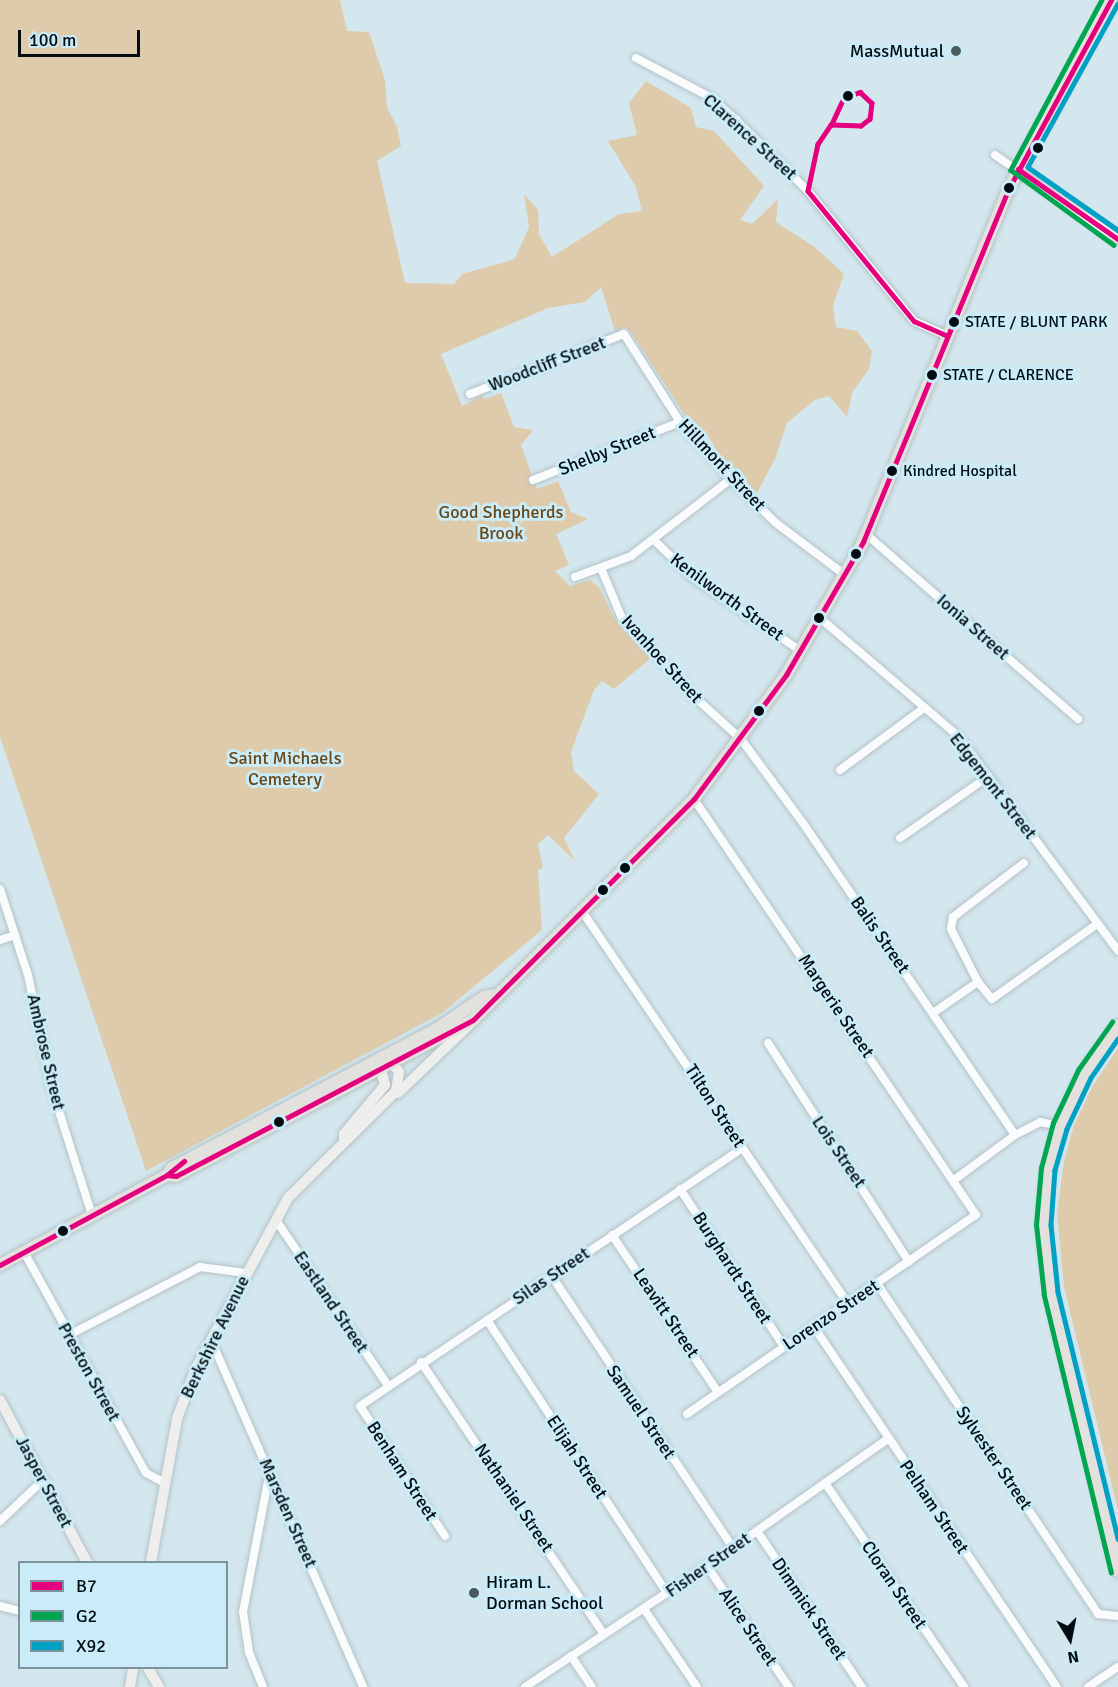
<!DOCTYPE html>
<html>
<head>
<meta charset="utf-8">
<style>
	body { margin:0 }
	#map { position:relative; width:1118px; height:1687px; overflow:hidden; background:#d4e7ee; font-family:Signika,sans-serif }
	div>[style] { position:absolute }
	[style*='--x'] { left:calc(var(--x)*1px); top:calc(var(--y)*1px); width:calc(var(--w)*1px); rotate:calc(var(--a)*1deg) }
	.green>* { inset:0; background:#decbab }
	.roads { filter:drop-shadow(0 0 2px #b4c2c7) drop-shadow(0 0 2px #b4c2c7) }
	.minor>* { height:8px; margin:-4px; padding:0 4px; transform-origin:4px; border-radius:4px; background:#f9fbfc }
	.secondary>* { height:10px; margin:-5px; padding:0 5px; transform-origin:5px; border-radius:5px; background:#eeefec }
	.primary>* { height:12px; margin:-6px; padding:0 6px; transform-origin:6px; border-radius:6px; background:#e2e1dd }
	.bus-1>* { height:4.5px; margin:-2.25px; padding:0 2.25px; transform-origin:2.25px; border-radius:2.25px; background:#e5007d }
	.bus-2>* { height:4.5px; margin:-2.25px; padding:0 2.25px; transform-origin:2.25px; border-radius:2.25px; background:#00a651 }
	.bus-3>* { height:4.5px; margin:-2.25px; padding:0 2.25px; transform-origin:2.25px; border-radius:2.25px; background:#00a1c5 }
	.dots>* { width:16px; height:16px; translate:-50% -50%; box-sizing:border-box; border:3px solid #caecf8; border-radius:50% }
	span { translate:-50% -50%; white-space:nowrap; text-align:center; line-height:1.15; -webkit-text-stroke:6px #caecf8; paint-order:stroke }
	.bus-label { font-size:16px; color:#030d11 }
	.left { translate:0 -50%; text-align:left }
	.poi-label { font-size:18px; color:#030d11 }
	.right { translate:-100% -50%; text-align:right }
	.street-label { font-size:18px; color:#030d11 }
	.park-label { font-size:18px; color:#694716 }
	.legend { position:absolute; left:18px; top:1561px; width:210px; height:108px; box-sizing:border-box; background:#caecf8; border:2px solid #7a939c; margin:0; padding:8px 10px; list-style:none; font-size:18px; color:#030d11 }
	.legend li { display:flex; align-items:center; gap:12px; height:30px }
	.legend b { width:30px; border:2px solid #7a939c }
	.north { position:absolute; left:1040px; top:1609px; width:60px; height:60px; -webkit-text-stroke:4px #caecf8; paint-order:stroke; rotate:170deg; font-size:16px; font-weight:700; line-height:24px; text-align:center; color:#030d11 }
	.north::after { content:''; display:block; margin:auto; width:21px; height:27px; background:#030d11; clip-path:polygon(50% 0,100% 100%,50% 72%,0 100%) }
	.scale { position:absolute; left:18px; top:30px; width:122px; height:27px; box-sizing:border-box; border:3px solid #030d11; border-top:0; padding-left:8px; font-size:18px; line-height:21px; white-space:nowrap; color:#030d11; -webkit-text-stroke:4px #caecf8; paint-order:stroke }
</style>
</head>
<body>
<div id="map">
	<div class="green">
		<div style="clip-path:polygon(0 0,340px 0,347px 31px,369px 32px,385px 80px,387px 107px,397px 127px,401px 146px,377px 161px,405px 283px,454px 284px,462px 274px,515px 259px,529px 227px,524px 194px,538px 210px,539px 234px,552px 257px,619px 214px,642px 211px,636px 187px,608px 141px,637px 135px,629px 103px,646px 81px,691px 108px,696px 127px,714px 131px,764px 186px,740px 220px,752px 224px,778px 199px,776px 222px,816px 248px,844px 274px,833px 306px,836px 327px,857px 331px,872px 351px,869px 369px,852px 393px,847px 417px,829px 396px,815px 400px,787px 423px,775px 459px,757px 493px,720px 457px,709px 437px,686px 417px,631px 332px,625px 327px,615px 331px,601px 287px,585px 302px,548px 308px,441px 354px,462px 406px,481px 396px,485px 399px,501px 393px,514px 427px,533px 430px,521px 445px,537px 489px,558px 481px,571px 512px,588px 519px,556px 534px,569px 565px,555px 571px,570px 586px,590px 580px,599px 587px,614px 618px,651px 658px,614px 689px,602px 681px,594px 690px,571px 752px,574px 771px,599px 794px,564px 838px,575px 861px,548px 835px,538px 844px,543px 868px,538px 870px,542px 930px,442px 1013px,146px 1171px,0 737px)"></div>
		<div style="clip-path:polygon(1118px 1048px,1118px 1510px,1064px 1287px,1057px 1214px,1064px 1161px,1074px 1125px,1092px 1087px)"></div>
	</div>
	<div class="roads">
		<div class="minor">
			<div style="--x:636;--y:58;--w:84;--a:27.8"></div>
			<div style="--x:710;--y:97;--w:35;--a:41"></div>
			<div style="--x:736;--y:120;--w:101;--a:44.6"></div>
			<div style="--x:808;--y:191;--w:168;--a:50.8"></div>
			<div style="--x:914;--y:321;--w:36;--a:24"></div>
			<div style="--x:995;--y:155;--w:149;--a:34.3"></div>
			<div style="--x:470;--y:394;--w:165;--a:-21.3"></div>
			<div style="--x:624;--y:334;--w:104;--a:57.5"></div>
			<div style="--x:680;--y:422;--w:76;--a:48.2"></div>
			<div style="--x:731;--y:479;--w:63;--a:44.4"></div>
			<div style="--x:776;--y:523;--w:86;--a:37"></div>
			<div style="--x:533;--y:480;--w:158;--a:-21.5"></div>
			<div style="--x:867;--y:535;--w:280;--a:41.1"></div>
			<div style="--x:655;--y:541;--w:52;--a:44.2"></div>
			<div style="--x:692;--y:577;--w:132;--a:34.2"></div>
			<div style="--x:601;--y:568;--w:52;--a:67.4"></div>
			<div style="--x:621;--y:616;--w:115;--a:47.5"></div>
			<div style="--x:699;--y:701;--w:57;--a:42.1"></div>
			<div style="--x:741;--y:739;--w:104;--a:53.6"></div>
			<div style="--x:803;--y:823;--w:377;--a:55.8"></div>
			<div style="--x:575;--y:577;--w:60;--a:-20.6"></div>
			<div style="--x:631;--y:556;--w:126;--a:-37.6"></div>
			<div style="--x:820;--y:618;--w:182;--a:40.5"></div>
			<div style="--x:958;--y:736;--w:268;--a:53.3"></div>
			<div style="--x:840;--y:770;--w:104;--a:-36.4"></div>
			<div style="--x:900;--y:838;--w:108;--a:-34.9"></div>
			<div style="--x:0;--y:889;--w:90;--a:72"></div>
			<div style="--x:28;--y:975;--w:116;--a:78.1"></div>
			<div style="--x:52;--y:1089;--w:132;--a:72.4"></div>
			<div style="--x:582;--y:911;--w:472;--a:55.9"></div>
			<div style="--x:0;--y:940;--w:16;--a:-18"></div>
			<div style="--x:978;--y:982;--w:22;--a:51"></div>
			<div style="--x:992;--y:999;--w:129;--a:-35.5"></div>
			<div style="--x:933;--y:1013;--w:55;--a:-34.6"></div>
			<div style="--x:978;--y:982;--w:59;--a:-117"></div>
			<div style="--x:951;--y:929;--w:12;--a:-81"></div>
			<div style="--x:953;--y:917;--w:89;--a:-37.3"></div>
			<div style="--x:768;--y:1043;--w:260;--a:57.2"></div>
			<div style="--x:954;--y:1180;--w:76;--a:-36.4"></div>
			<div style="--x:1015;--y:1135;--w:28;--a:-27"></div>
			<div style="--x:1040;--y:1122;--w:20;--a:11"></div>
			<div style="--x:680;--y:1189;--w:189;--a:56.6"></div>
			<div style="--x:276;--y:1220;--w:198;--a:55.9"></div>
			<div style="--x:612;--y:1235;--w:189;--a:56"></div>
			<div style="--x:24;--y:1252;--w:252;--a:61.1"></div>
			<div style="--x:146;--y:1473;--w:21;--a:28"></div>
			<div style="--x:551;--y:1275;--w:328;--a:56.3"></div>
			<div style="--x:878;--y:1285;--w:396;--a:56.2"></div>
			<div style="--x:1098;--y:1614;--w:20;--a:6"></div>
			<div style="--x:487;--y:1320;--w:327;--a:56.6"></div>
			<div style="--x:814;--y:1327;--w:434;--a:56"></div>
			<div style="--x:69;--y:1335;--w:148;--a:-27.4"></div>
			<div style="--x:200;--y:1267;--w:46;--a:7.4"></div>
			<div style="--x:211;--y:1340;--w:379;--a:66.3"></div>
			<div style="--x:421;--y:1362;--w:328;--a:56.1"></div>
			<div style="--x:687;--y:1414;--w:351;--a:-34.6"></div>
			<div style="--x:976;--y:1215;--w:503;--a:-124.13"></div>
			<div style="--x:825;--y:1483;--w:247;--a:55.7"></div>
			<div style="--x:0;--y:1521;--w:59;--a:-43.6"></div>
			<div style="--x:757;--y:1531;--w:188;--a:56.1"></div>
			<div style="--x:445;--y:1536;--w:155;--a:-123.2"></div>
			<div style="--x:360;--y:1406;--w:461;--a:-34"></div>
			<div style="--x:707;--y:1566;--w:146;--a:55.9"></div>
			<div style="--x:0;--y:1606;--w:21;--a:14"></div>
			<div style="--x:644;--y:1609;--w:94;--a:55.8"></div>
			<div style="--x:571;--y:1656;--w:37;--a:56"></div>
			<div style="--x:263;--y:1687;--w:38;--a:-112"></div>
			<div style="--x:249;--y:1652;--w:40;--a:-98.5"></div>
			<div style="--x:243;--y:1612;--w:145;--a:-79.2"></div>
			<div style="--x:525;--y:1687;--w:219;--a:-33.6"></div>
			<div style="--x:707;--y:1566;--w:221;--a:-35.1"></div>
			<div style="--x:1088;--y:1687;--w:36;--a:-34"></div>
		</div>
		<div class="secondary">
			<div style="--x:398;--y:1093;--w:104;--a:-43.8"></div>
			<div style="--x:344;--y:1141;--w:7;--a:-90"></div>
			<div style="--x:344;--y:1134;--w:64;--a:-50.1"></div>
			<div style="--x:385;--y:1085;--w:24;--a:-105"></div>
			<div style="--x:0;--y:1400;--w:184;--a:61.8"></div>
			<div style="--x:151;--y:1562;--w:145;--a:-79.7"></div>
			<div style="--x:177;--y:1419;--w:52;--a:-69.8"></div>
			<div style="--x:195;--y:1370;--w:196;--a:-61.6"></div>
			<div style="--x:288;--y:1198;--w:152;--a:-44.7"></div>
			<div style="--x:396;--y:1091;--w:19;--a:-81"></div>
			<div style="--x:399;--y:1072;--w:18;--a:-128"></div>
			<div style="--x:148;--y:1668;--w:22;--a:60"></div>
			<div style="--x:130;--y:1687;--w:19;--a:-81"></div>
		</div>
		<div class="primary">
			<div style="--x:1118;--y:1026;--w:59;--a:125.3"></div>
			<div style="--x:1084;--y:1074;--w:57;--a:114.8"></div>
			<div style="--x:1060;--y:1126;--w:45;--a:105.6"></div>
			<div style="--x:1048;--y:1169;--w:56;--a:95.1"></div>
			<div style="--x:1043;--y:1225;--w:68;--a:83.3"></div>
			<div style="--x:1051;--y:1293;--w:286;--a:76.4"></div>
			<div style="--x:167;--y:1175;--w:9;--a:6"></div>
			<div style="--x:176;--y:1176;--w:335;--a:-27.7"></div>
			<div style="--x:473;--y:1020;--w:313;--a:-45"></div>
			<div style="--x:694;--y:799;--w:154;--a:-53.4"></div>
			<div style="--x:786;--y:675;--w:154;--a:-59.9"></div>
			<div style="--x:863;--y:542;--w:381;--a:-67.6"></div>
			<div style="--x:1008;--y:190;--w:216;--a:-61.5"></div>
			<div style="--x:0;--y:1265;--w:190;--a:-28.3"></div>
			<div style="--x:167;--y:1175;--w:9;--a:-54"></div>
			<div style="--x:172;--y:1168;--w:299;--a:-27.7"></div>
			<div style="--x:437;--y:1029;--w:57;--a:-34.2"></div>
			<div style="--x:484;--y:997;--w:11;--a:-10"></div>
		</div>
	</div>
	<div class="bus-1">
		<div style="--x:860;--y:92;--w:16;--a:43"></div>
		<div style="--x:872;--y:103;--w:16;--a:97"></div>
		<div style="--x:870;--y:119;--w:11;--a:142"></div>
		<div style="--x:861;--y:126;--w:30;--a:-178"></div>
		<div style="--x:831;--y:125;--w:31;--a:-65"></div>
		<div style="--x:844;--y:97;--w:17;--a:-17"></div>
		<div style="--x:831;--y:125;--w:23;--a:124"></div>
		<div style="--x:818;--y:144;--w:48;--a:102"></div>
		<div style="--x:808;--y:191;--w:168;--a:50.8"></div>
		<div style="--x:914;--y:321;--w:36;--a:24"></div>
		<div style="--x:1018;--y:169;--w:122;--a:35"></div>
		<div style="--x:167;--y:1175;--w:9;--a:6"></div>
		<div style="--x:176;--y:1176;--w:335;--a:-27.7"></div>
		<div style="--x:473;--y:1020;--w:313;--a:-45"></div>
		<div style="--x:694;--y:799;--w:154;--a:-53.4"></div>
		<div style="--x:786;--y:675;--w:154;--a:-59.9"></div>
		<div style="--x:863;--y:542;--w:381;--a:-67.6"></div>
		<div style="--x:1008;--y:190;--w:216;--a:-61.5"></div>
		<div style="--x:0;--y:1265;--w:190;--a:-28.3"></div>
		<div style="--x:167;--y:1175;--w:22;--a:-39"></div>
	</div>
	<div class="bus-2">
		<div style="--x:1102;--y:0;--w:193;--a:118.2"></div>
		<div style="--x:1011;--y:170;--w:127;--a:36.1"></div>
		<div style="--x:1111;--y:1573;--w:286;--a:-103.6"></div>
		<div style="--x:1044;--y:1295;--w:70;--a:-96.5"></div>
		<div style="--x:1036;--y:1225;--w:57;--a:-85"></div>
		<div style="--x:1041;--y:1168;--w:47;--a:-75.1"></div>
		<div style="--x:1053;--y:1123;--w:59;--a:-64.7"></div>
		<div style="--x:1078;--y:1070;--w:59;--a:-54.7"></div>
	</div>
	<div class="bus-3">
		<div style="--x:1118;--y:4;--w:186;--a:118.9"></div>
		<div style="--x:1028;--y:167;--w:110;--a:35"></div>
		<div style="--x:1118;--y:1039;--w:47;--a:124.7"></div>
		<div style="--x:1091;--y:1078;--w:56;--a:115.2"></div>
		<div style="--x:1067;--y:1129;--w:43;--a:106.3"></div>
		<div style="--x:1055;--y:1170;--w:55;--a:94.2"></div>
		<div style="--x:1051;--y:1225;--w:67;--a:84"></div>
		<div style="--x:1058;--y:1292;--w:254;--a:76.3"></div>
	</div>
	<div class="dots">
		<div style="left:956px;top:51px;background:#4c595e"></div>
		<div style="left:848px;top:96px;background:#030d11"></div>
		<div style="left:1038px;top:148px;background:#030d11"></div>
		<div style="left:1009px;top:188px;background:#030d11"></div>
		<div style="left:954px;top:322px;background:#030d11"></div>
		<div style="left:932px;top:375px;background:#030d11"></div>
		<div style="left:892px;top:471px;background:#030d11"></div>
		<div style="left:856px;top:554px;background:#030d11"></div>
		<div style="left:819px;top:618px;background:#030d11"></div>
		<div style="left:759px;top:711px;background:#030d11"></div>
		<div style="left:625px;top:868px;background:#030d11"></div>
		<div style="left:603px;top:890px;background:#030d11"></div>
		<div style="left:279px;top:1122px;background:#030d11"></div>
		<div style="left:63px;top:1231px;background:#030d11"></div>
		<div style="left:474px;top:1593px;background:#4c595e"></div>
	</div>
	<div class="bus-label">
		<span class="left" style="left:965px;top:322px">STATE / BLUNT PARK</span>
		<span class="left" style="left:943px;top:375px">STATE / CLARENCE</span>
		<span class="left" style="left:903px;top:471px">Kindred Hospital</span>
	</div>
	<div class="poi-label">
		<span class="right" style="left:944px;top:51px">MassMutual</span>
		<span class="left" style="left:486px;top:1593px">Hiram L.<br>Dorman School</span>
	</div>
	<div class="street-label">
		<span style="left:750px;top:137px;rotate:42deg">Clarence Street</span>
		<span style="left:547px;top:364px;rotate:-21deg">Woodcliff Street</span>
		<span style="left:607px;top:451px;rotate:-22deg">Shelby Street</span>
		<span style="left:722px;top:465px;rotate:47deg">Hillmont Street</span>
		<span style="left:727px;top:597px;rotate:36deg">Kenilworth Street</span>
		<span style="left:973px;top:627px;rotate:41deg">Ionia Street</span>
		<span style="left:662px;top:659px;rotate:48deg">Ivanhoe Street</span>
		<span style="left:993px;top:786px;rotate:52deg">Edgemont Street</span>
		<span style="left:880px;top:935px;rotate:55deg">Balis Street</span>
		<span style="left:836px;top:1006px;rotate:56deg">Margerie Street</span>
		<span style="left:46px;top:1052px;rotate:77deg">Ambrose Street</span>
		<span style="left:715px;top:1106px;rotate:57deg">Tilton Street</span>
		<span style="left:839px;top:1152px;rotate:56deg">Lois Street</span>
		<span style="left:732px;top:1268px;rotate:57deg">Burghardt Street</span>
		<span style="left:551px;top:1276px;rotate:-34deg">Silas Street</span>
		<span style="left:331px;top:1302px;rotate:56deg">Eastland Street</span>
		<span style="left:666px;top:1313px;rotate:56deg">Leavitt Street</span>
		<span style="left:831px;top:1315px;rotate:-34deg">Lorenzo Street</span>
		<span style="left:215px;top:1337px;rotate:-64deg">Berkshire Avenue</span>
		<span style="left:89px;top:1372px;rotate:61deg">Preston Street</span>
		<span style="left:641px;top:1412px;rotate:56deg">Samuel Street</span>
		<span style="left:577px;top:1457px;rotate:57deg">Elijah Street</span>
		<span style="left:994px;top:1458px;rotate:56deg">Sylvester Street</span>
		<span style="left:402px;top:1471px;rotate:57deg">Benham Street</span>
		<span style="left:44px;top:1482px;rotate:62deg">Jasper Street</span>
		<span style="left:514px;top:1498px;rotate:56deg">Nathaniel Street</span>
		<span style="left:934px;top:1507px;rotate:56deg">Pelham Street</span>
		<span style="left:288px;top:1513px;rotate:66deg">Marsden Street</span>
		<span style="left:708px;top:1565px;rotate:-35deg">Fisher Street</span>
		<span style="left:894px;top:1585px;rotate:56deg">Cloran Street</span>
		<span style="left:809px;top:1609px;rotate:56deg">Dimmick Street</span>
		<span style="left:748px;top:1627px;rotate:56deg">Alice Street</span>
	</div>
	<div class="park-label">
		<span style="left:501px;top:523px">Good Shepherds<br>Brook</span>
		<span style="left:285px;top:769px">Saint Michaels<br>Cemetery</span>
	</div>
	<ul class="legend">
	<li><b style="height:8px;background:#e5007d"></b>B7</li>
	<li><b style="height:8px;background:#00a651"></b>G2</li>
	<li><b style="height:8px;background:#00a1c5"></b>X92</li>
	</ul>
	<div class="north">N</div>
	<div class="scale">100 m</div>
</div>
</body>
</html>
